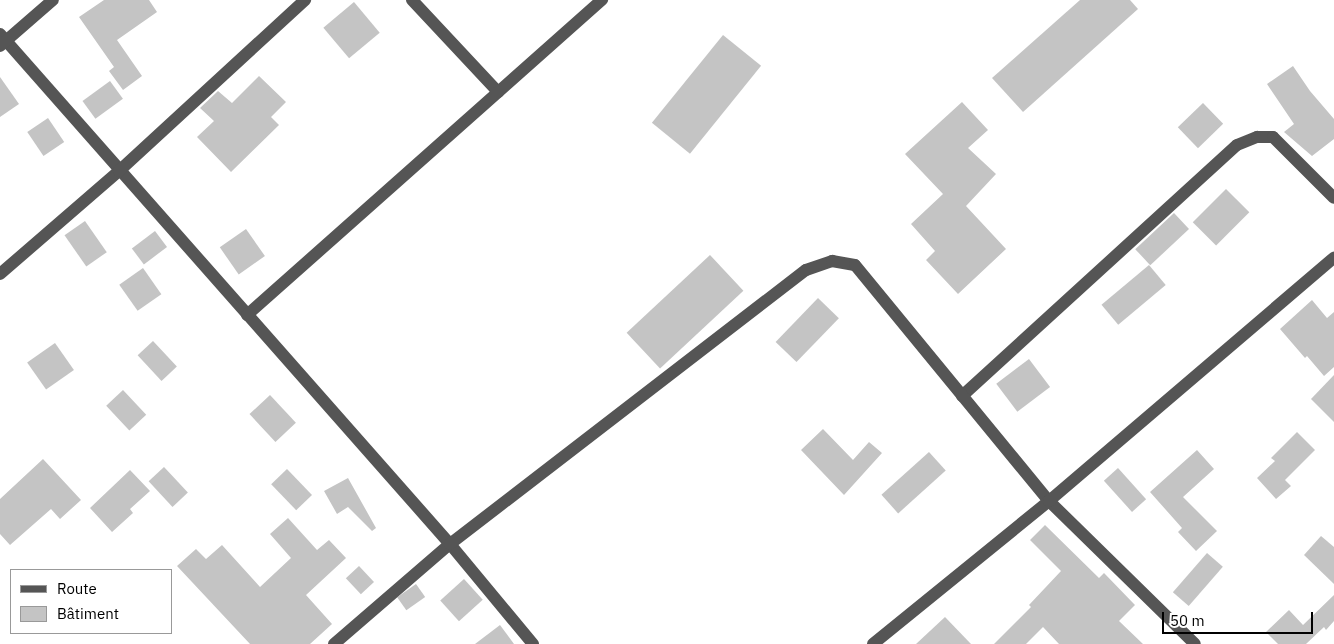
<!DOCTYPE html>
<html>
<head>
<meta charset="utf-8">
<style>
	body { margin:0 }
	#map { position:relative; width:1334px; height:644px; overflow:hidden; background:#fff; font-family:"IBM Plex Sans",sans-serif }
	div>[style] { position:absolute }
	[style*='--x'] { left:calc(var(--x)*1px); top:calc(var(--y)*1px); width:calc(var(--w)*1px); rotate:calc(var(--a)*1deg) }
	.building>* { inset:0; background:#c4c4c4; transform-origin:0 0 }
	.minor>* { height:12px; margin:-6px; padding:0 6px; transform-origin:6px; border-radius:6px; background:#555 }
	span { translate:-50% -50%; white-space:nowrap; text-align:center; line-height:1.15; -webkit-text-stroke:4px #fff; paint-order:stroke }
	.legend { position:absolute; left:10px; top:569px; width:162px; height:65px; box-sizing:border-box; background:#fff; border:1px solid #999; margin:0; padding:6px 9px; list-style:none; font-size:15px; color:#000 }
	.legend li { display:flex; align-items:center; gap:10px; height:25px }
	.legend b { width:25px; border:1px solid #999 }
	.scale { position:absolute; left:1162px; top:612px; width:151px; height:22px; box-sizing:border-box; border:2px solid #000; border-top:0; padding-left:6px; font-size:15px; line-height:18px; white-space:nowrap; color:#000; -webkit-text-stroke:4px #fff; paint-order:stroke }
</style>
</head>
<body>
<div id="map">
	<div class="building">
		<div style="clip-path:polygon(104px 0,149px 0,157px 12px,117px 40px,142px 76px,123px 90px,109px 71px,114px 67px,79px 17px)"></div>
		<div style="clip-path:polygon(1080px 0,1130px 0,1138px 9px,1023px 112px,992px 78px)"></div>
		<div style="left:354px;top:2px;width:40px;height:40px;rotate:50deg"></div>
		<div style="left:723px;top:35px;width:49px;height:113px;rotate:39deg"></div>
		<div style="clip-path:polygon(1293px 66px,1310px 91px,1334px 119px,1334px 139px,1312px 156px,1284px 132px,1294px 124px,1267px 84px)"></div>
		<div style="clip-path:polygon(259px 76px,286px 102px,271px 117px,279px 125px,231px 172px,197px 137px,214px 121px,200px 108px,218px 91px,232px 103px)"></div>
		<div style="clip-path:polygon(0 77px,19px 104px,0 117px)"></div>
		<div style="left:110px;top:81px;width:22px;height:34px;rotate:54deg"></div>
		<div style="clip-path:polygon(962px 102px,988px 130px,968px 148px,996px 174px,966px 206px,1006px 249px,958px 294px,926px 260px,935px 251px,911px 224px,943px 194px,905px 154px)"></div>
		<div style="left:1203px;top:103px;width:29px;height:35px;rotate:46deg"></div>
		<div style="left:48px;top:118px;width:29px;height:25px;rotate:56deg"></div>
		<div style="left:1226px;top:189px;width:33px;height:47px;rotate:45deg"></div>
		<div style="left:1174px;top:213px;width:22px;height:53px;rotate:47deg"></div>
		<div style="left:85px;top:221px;width:38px;height:25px;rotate:55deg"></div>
		<div style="left:246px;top:229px;width:33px;height:32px;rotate:55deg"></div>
		<div style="left:155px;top:231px;width:20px;height:29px;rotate:53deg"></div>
		<div style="left:710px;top:255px;width:49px;height:114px;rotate:47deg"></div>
		<div style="left:1149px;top:265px;width:26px;height:62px;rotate:50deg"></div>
		<div style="left:143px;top:268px;width:32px;height:29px;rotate:55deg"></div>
		<div style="left:818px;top:298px;width:29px;height:61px;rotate:44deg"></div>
		<div style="clip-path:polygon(1312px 300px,1327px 318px,1334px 312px,1334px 367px,1324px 376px,1307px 356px,1305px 358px,1280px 329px)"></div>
		<div style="left:153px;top:341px;width:35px;height:21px;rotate:47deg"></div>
		<div style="left:55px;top:343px;width:33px;height:34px;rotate:55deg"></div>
		<div style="left:1029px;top:359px;width:35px;height:41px;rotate:53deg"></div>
		<div style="clip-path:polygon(1334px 375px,1334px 422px,1311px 399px)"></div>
		<div style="left:123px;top:390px;width:34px;height:23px;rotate:47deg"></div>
		<div style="left:270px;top:395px;width:38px;height:28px;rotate:47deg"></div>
		<div style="clip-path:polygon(823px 429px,853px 460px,869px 442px,882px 453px,844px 495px,801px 450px)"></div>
		<div style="clip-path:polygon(1297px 432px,1315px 450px,1285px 480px,1291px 486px,1276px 499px,1257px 478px,1275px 461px,1271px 458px)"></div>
		<div style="clip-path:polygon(1197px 450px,1214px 469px,1183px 497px,1217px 531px,1196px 551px,1178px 532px,1182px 528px,1150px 492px)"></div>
		<div style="left:929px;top:452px;width:25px;height:64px;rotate:48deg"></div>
		<div style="clip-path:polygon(43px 459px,81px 500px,60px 519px,51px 509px,10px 545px,0 534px,0 499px)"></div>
		<div style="left:164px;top:467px;width:35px;height:21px;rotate:47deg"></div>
		<div style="left:1118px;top:468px;width:42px;height:19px;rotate:48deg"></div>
		<div style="left:287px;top:469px;width:36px;height:22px;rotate:46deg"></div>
		<div style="clip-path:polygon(130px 470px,150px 491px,130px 509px,133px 513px,112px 532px,90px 508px)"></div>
		<div style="clip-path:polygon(348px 478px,376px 528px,372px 531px,348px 507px,337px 514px,324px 491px)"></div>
		<div style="clip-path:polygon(288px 518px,317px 550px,329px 540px,346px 558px,306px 595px,332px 624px,310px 644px,250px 644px,177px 566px,196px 549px,206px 559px,222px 545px,260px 587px,291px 558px,270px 534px)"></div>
		<div style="clip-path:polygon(1045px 525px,1099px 578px,1104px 573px,1135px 605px,1119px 621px,1143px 644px,1059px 644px,1043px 627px,1026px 644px,994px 644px,1031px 607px,1029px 605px,1061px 571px,1030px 540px)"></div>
		<div style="clip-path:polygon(1321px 536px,1334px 547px,1334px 584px,1304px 555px)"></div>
		<div style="left:1207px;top:553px;width:21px;height:52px;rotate:41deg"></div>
		<div style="left:359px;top:566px;width:22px;height:18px;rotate:47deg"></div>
		<div style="left:464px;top:579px;width:28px;height:32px;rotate:48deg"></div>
		<div style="left:416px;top:584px;width:16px;height:23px;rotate:55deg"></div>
		<div style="clip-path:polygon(1334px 595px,1334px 621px,1326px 630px,1324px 627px,1306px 644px,1278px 644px,1266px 632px,1289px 610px,1303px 625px)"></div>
		<div style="clip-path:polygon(945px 617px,971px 644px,916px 644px)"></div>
		<div style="clip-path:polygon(500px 625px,514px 644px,475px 644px)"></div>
	</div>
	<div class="minor">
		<div style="--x:412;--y:0;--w:126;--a:46.9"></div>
		<div style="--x:0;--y:34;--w:680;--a:48.58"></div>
		<div style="--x:450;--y:544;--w:130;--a:50.3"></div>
		<div style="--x:0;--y:46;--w:70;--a:-41"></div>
		<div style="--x:0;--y:274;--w:157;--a:-40.9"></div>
		<div style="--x:119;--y:171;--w:253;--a:-42.6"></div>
		<div style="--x:247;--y:315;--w:475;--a:-41.6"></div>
		<div style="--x:962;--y:396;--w:372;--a:-42.4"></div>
		<div style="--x:1237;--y:145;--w:22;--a:-22"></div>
		<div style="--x:1257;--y:137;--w:16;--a:0"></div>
		<div style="--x:1273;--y:137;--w:86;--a:45"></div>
		<div style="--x:334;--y:644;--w:153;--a:-40.8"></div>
		<div style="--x:450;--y:544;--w:449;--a:-37.6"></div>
		<div style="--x:806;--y:270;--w:28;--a:-19"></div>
		<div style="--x:832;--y:261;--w:23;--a:10"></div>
		<div style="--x:855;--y:265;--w:306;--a:50.6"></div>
		<div style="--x:1049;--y:501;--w:204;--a:44.4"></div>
		<div style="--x:873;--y:644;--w:227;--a:-39.1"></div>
		<div style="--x:1049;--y:501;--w:375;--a:-40.5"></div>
	</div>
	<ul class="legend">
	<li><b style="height:6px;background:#555"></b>Route</li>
	<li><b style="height:14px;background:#c4c4c4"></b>Bâtiment</li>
	</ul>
	<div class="scale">50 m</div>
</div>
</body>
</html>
